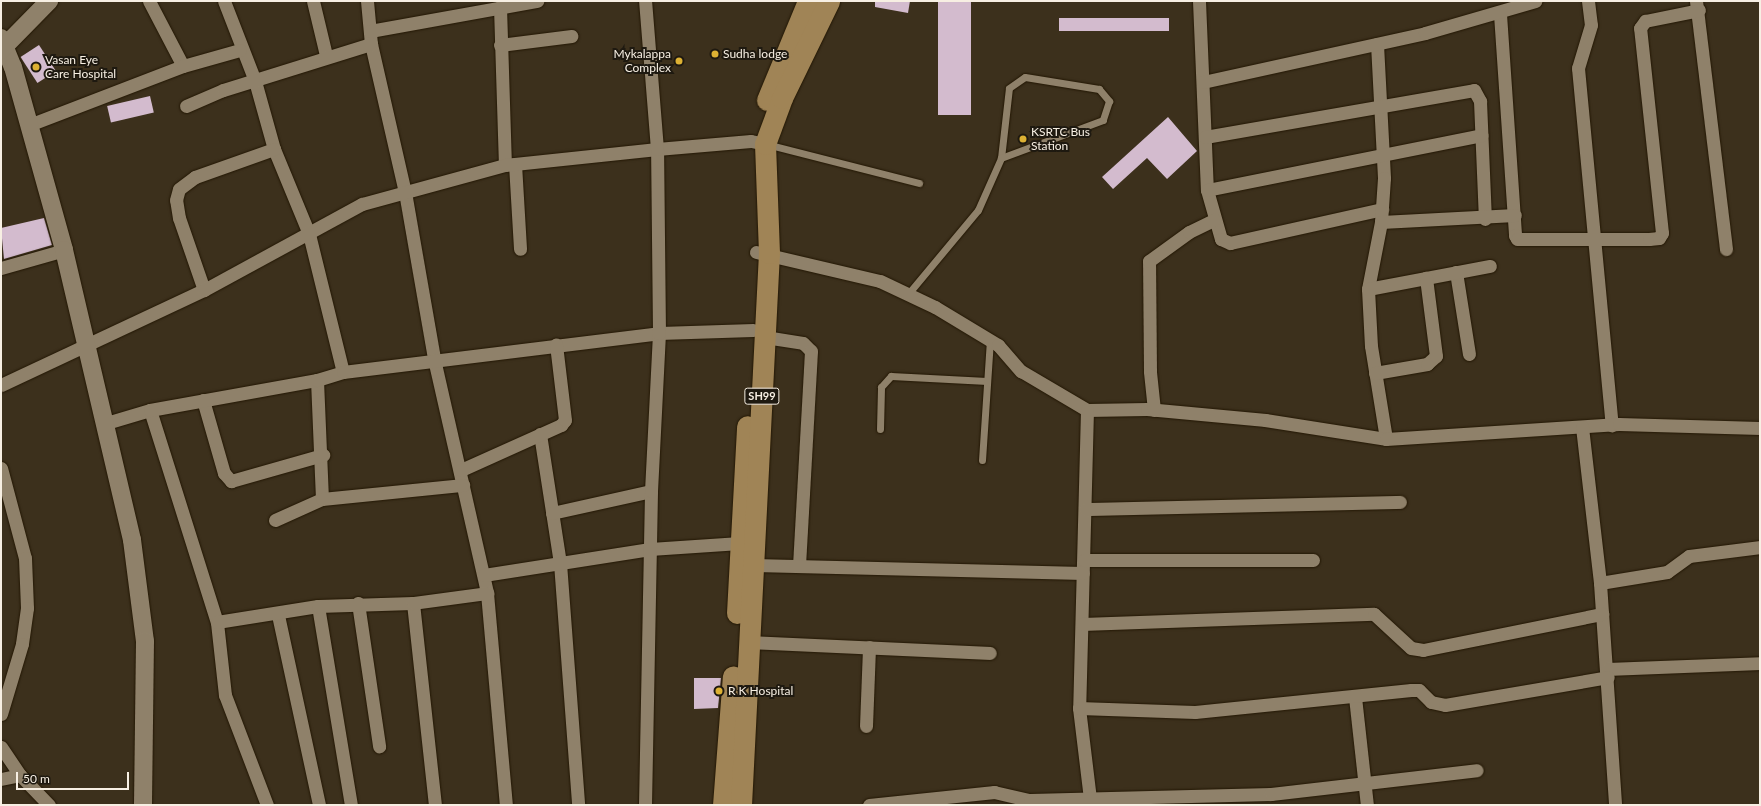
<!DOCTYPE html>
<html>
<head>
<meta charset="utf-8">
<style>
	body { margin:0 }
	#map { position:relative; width:1761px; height:806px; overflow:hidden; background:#3c301c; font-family:Lato,sans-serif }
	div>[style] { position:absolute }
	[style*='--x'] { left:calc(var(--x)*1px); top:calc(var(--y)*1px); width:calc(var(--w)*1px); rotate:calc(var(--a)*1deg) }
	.building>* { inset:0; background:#d3bbce; transform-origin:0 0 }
	.roads { filter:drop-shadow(0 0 1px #231704) drop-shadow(0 0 1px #231704) }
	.lane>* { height:7px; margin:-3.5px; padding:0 3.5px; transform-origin:3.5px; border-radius:3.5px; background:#8f816a }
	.street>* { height:13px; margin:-6.5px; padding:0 6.5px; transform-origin:6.5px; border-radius:6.5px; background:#8f816a }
	.secondary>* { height:18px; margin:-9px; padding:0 9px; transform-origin:9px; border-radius:9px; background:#8f816a }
	.primary>* { height:21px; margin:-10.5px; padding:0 10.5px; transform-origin:10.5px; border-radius:10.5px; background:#a08456 }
	.dots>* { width:11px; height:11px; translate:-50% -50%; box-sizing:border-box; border:2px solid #1e1910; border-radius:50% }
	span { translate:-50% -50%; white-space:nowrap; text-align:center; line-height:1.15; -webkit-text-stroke:4px #1e1910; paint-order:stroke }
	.shield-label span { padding:1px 3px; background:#1e1910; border:1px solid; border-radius:3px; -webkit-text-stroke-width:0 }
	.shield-label { font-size:11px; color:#f7efe3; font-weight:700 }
	.poi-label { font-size:12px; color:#f7efe3 }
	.right { translate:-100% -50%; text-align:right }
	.left { translate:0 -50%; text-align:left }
	.frame { position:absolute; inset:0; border:2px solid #f7efe3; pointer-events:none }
	.scale { position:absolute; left:16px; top:772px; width:113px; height:18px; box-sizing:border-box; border:2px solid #f7efe3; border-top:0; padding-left:5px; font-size:12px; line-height:14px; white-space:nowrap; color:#f7efe3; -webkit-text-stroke:3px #1e1910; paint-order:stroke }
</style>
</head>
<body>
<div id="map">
	<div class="building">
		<div style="clip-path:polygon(875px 1px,910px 1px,908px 13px,875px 7px)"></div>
		<div style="left:938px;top:1px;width:33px;height:114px"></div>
		<div style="left:1169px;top:18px;width:13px;height:110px;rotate:90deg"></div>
		<div style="left:39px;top:45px;width:31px;height:22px;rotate:57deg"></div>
		<div style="left:150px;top:96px;width:17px;height:44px;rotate:77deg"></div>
		<div style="clip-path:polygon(1168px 117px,1197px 151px,1167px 179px,1147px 158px,1113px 189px,1102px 177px)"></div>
		<div style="clip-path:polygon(44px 218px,52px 245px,4px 259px,1px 228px)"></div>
		<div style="clip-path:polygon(694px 678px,721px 678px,718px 708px,694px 709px)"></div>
	</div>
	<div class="roads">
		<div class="lane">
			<div style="--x:766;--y:144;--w:158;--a:14.3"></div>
			<div style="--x:908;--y:294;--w:109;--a:-50.2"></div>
			<div style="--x:978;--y:210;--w:57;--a:-66.1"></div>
			<div style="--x:1001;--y:158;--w:70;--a:-83.5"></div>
			<div style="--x:1009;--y:88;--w:19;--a:-35"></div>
			<div style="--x:1025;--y:77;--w:75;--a:9.2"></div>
			<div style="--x:1099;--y:89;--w:16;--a:50"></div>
			<div style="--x:1109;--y:101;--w:20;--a:108"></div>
			<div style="--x:1103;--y:120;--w:109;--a:159.6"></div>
			<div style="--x:880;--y:429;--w:42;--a:-88.6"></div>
			<div style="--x:881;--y:387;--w:15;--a:-48"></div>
			<div style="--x:891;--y:376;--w:96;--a:3"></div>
			<div style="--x:982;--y:460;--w:120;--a:-86.2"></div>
		</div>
		<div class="street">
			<div style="--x:149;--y:1;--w:73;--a:62.4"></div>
			<div style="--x:224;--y:1;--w:86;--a:68.8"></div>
			<div style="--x:255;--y:81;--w:71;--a:74.4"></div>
			<div style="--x:274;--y:149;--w:92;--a:67.6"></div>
			<div style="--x:309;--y:234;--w:142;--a:76.2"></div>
			<div style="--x:313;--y:1;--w:56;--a:76.5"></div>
			<div style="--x:367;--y:1;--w:43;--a:84.7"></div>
			<div style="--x:371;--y:44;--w:152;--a:77.1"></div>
			<div style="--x:405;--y:192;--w:169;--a:80.1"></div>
			<div style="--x:434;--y:359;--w:240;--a:77.2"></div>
			<div style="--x:487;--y:593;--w:213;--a:84.9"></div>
			<div style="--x:1199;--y:1;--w:189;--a:87.6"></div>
			<div style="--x:1207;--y:190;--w:51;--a:74.1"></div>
			<div style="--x:1221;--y:239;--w:10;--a:24"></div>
			<div style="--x:1230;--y:243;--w:156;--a:-12.6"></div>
			<div style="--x:1588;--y:1;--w:24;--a:83"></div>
			<div style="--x:1591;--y:25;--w:45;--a:106.8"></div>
			<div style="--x:1578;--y:68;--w:359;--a:84.6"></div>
			<div style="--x:1696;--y:1;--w:250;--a:83.1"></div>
			<div style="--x:500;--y:7;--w:158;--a:88.2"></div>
			<div style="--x:1500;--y:14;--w:222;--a:86.1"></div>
			<div style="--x:1515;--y:235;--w:4;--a:63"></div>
			<div style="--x:1517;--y:239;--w:132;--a:0"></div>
			<div style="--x:1649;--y:239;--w:10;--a:-6"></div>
			<div style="--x:1659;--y:238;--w:6;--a:-59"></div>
			<div style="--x:1662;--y:233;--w:206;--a:-96.1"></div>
			<div style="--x:1640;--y:28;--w:9;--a:-54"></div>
			<div style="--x:1645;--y:21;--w:55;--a:-11.5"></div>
			<div style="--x:370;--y:31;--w:170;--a:-10.2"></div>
			<div style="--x:1377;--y:44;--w:134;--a:87"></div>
			<div style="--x:1384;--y:178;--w:44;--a:93.9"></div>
			<div style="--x:1381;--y:222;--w:68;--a:101"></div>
			<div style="--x:1368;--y:289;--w:57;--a:87"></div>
			<div style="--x:1371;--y:346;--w:94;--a:80.8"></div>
			<div style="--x:500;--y:45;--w:72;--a:-7.2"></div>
			<div style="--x:1203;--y:82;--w:227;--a:-12.4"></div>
			<div style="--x:1425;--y:33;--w:115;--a:-16.2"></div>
			<div style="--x:186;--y:106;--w:40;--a:-23.4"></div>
			<div style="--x:223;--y:90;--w:155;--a:-17.3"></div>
			<div style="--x:29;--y:125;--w:165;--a:-21"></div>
			<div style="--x:183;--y:66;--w:59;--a:-15.7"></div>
			<div style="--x:1205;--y:137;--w:273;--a:-9.9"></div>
			<div style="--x:1474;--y:90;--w:13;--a:61"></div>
			<div style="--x:1480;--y:101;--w:118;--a:87.6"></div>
			<div style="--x:515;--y:164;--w:85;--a:86.6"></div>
			<div style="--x:1207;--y:190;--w:280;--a:-11.3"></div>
			<div style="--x:1381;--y:222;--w:134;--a:-3"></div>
			<div style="--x:756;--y:252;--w:127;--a:13.2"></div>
			<div style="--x:880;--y:281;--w:61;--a:25.3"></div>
			<div style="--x:935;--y:307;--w:74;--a:31.1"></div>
			<div style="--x:998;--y:345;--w:35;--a:49"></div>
			<div style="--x:1021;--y:371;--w:77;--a:30.6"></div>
			<div style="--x:1087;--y:410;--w:60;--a:-1"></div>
			<div style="--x:1147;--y:409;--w:119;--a:5.3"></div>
			<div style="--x:1265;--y:420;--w:122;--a:8.9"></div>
			<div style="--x:1386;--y:439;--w:233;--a:-3.7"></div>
			<div style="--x:1619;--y:424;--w:141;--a:1.6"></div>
			<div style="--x:1;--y:268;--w:66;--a:-15.9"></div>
			<div style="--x:1456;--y:272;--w:83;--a:81"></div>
			<div style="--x:1368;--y:289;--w:124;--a:-10.7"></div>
			<div style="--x:204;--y:290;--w:76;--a:-109.1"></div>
			<div style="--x:179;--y:218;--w:18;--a:-99"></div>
			<div style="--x:176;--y:200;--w:11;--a:-75"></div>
			<div style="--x:179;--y:189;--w:20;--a:-37"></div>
			<div style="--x:195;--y:177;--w:84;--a:-19.5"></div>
			<div style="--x:765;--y:337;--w:38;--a:9"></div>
			<div style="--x:803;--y:343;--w:11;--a:45"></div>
			<div style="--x:811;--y:351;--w:215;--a:93.2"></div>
			<div style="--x:1375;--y:373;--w:53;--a:-9.8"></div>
			<div style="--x:1427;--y:364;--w:12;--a:-42"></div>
			<div style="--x:1436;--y:356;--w:79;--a:-97.3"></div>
			<div style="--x:317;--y:380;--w:119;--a:87.6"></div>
			<div style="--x:1;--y:385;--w:224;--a:-25.1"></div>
			<div style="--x:204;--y:290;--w:180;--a:-28.6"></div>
			<div style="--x:362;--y:204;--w:148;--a:-15.3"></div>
			<div style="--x:505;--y:165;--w:153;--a:-6"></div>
			<div style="--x:657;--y:149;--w:94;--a:-4.9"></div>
			<div style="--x:751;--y:141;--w:14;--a:12"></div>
			<div style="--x:203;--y:400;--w:76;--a:74"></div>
			<div style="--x:224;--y:473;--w:11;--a:49"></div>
			<div style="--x:231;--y:481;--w:96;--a:-15.8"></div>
			<div style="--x:150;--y:410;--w:222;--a:72.5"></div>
			<div style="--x:1087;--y:410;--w:298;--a:91.5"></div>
			<div style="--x:1079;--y:708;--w:92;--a:83.1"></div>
			<div style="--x:1154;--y:410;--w:39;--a:-96"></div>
			<div style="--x:1150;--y:371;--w:110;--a:-90.5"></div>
			<div style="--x:1149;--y:261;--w:49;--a:-35.9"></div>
			<div style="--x:1189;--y:232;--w:28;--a:-26"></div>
			<div style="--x:103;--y:424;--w:49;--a:-16.6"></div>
			<div style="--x:150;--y:410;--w:170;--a:-10.2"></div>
			<div style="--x:317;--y:380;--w:27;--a:-17"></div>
			<div style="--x:343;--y:372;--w:318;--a:-7"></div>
			<div style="--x:659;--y:333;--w:94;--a:-1.8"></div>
			<div style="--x:1582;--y:427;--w:157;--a:83.4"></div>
			<div style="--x:1600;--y:583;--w:223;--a:86.1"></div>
			<div style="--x:540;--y:434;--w:131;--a:81.2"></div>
			<div style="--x:560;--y:563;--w:243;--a:85.7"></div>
			<div style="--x:1;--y:468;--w:93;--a:75.1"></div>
			<div style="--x:25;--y:558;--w:50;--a:87.7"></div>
			<div style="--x:27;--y:608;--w:36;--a:98"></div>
			<div style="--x:22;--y:644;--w:73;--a:106.7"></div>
			<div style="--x:461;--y:470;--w:110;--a:-24.2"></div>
			<div style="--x:561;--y:425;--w:6;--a:-51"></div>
			<div style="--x:565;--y:420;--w:76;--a:-96.8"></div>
			<div style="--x:1085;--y:509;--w:315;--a:-1.3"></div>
			<div style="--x:552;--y:513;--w:101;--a:-12.5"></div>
			<div style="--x:275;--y:520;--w:51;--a:-24.1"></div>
			<div style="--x:322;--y:499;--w:142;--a:-5.7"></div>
			<div style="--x:1084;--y:560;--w:229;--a:0"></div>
			<div style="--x:754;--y:565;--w:329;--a:1.4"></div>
			<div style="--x:484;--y:575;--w:168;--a:-8.9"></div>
			<div style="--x:650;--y:549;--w:90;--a:-3.8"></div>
			<div style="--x:1600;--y:583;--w:68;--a:-9.3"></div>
			<div style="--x:1667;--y:572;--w:27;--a:-36"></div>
			<div style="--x:1689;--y:556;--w:72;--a:-7.2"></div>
			<div style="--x:358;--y:603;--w:145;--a:81.6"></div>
			<div style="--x:413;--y:603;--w:203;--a:83.8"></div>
			<div style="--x:318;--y:606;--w:202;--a:80.6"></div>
			<div style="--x:278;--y:615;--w:194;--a:77.8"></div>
			<div style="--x:1082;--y:624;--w:292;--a:-2"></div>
			<div style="--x:1374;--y:614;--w:50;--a:42.6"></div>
			<div style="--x:1411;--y:648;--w:12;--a:9"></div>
			<div style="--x:1423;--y:650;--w:183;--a:-11.4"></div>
			<div style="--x:749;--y:642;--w:241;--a:2.6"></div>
			<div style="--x:1607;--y:669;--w:153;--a:-2.2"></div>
			<div style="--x:1355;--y:697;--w:109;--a:83.7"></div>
			<div style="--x:1079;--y:708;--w:116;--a:2"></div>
			<div style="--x:1195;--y:712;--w:217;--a:-5.8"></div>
			<div style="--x:1411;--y:690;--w:8;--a:0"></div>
			<div style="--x:1419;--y:690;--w:17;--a:45"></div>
			<div style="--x:1431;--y:702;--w:14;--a:12"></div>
			<div style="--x:1445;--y:705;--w:165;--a:-9.7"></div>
			<div style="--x:866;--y:726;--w:79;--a:-87.8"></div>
			<div style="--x:1;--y:747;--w:34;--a:56"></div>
			<div style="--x:20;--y:775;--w:42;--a:46"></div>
			<div style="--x:1;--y:779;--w:19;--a:-12"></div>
			<div style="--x:267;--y:805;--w:118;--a:-110.9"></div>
			<div style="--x:225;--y:695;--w:73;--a:-96.3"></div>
			<div style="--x:217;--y:622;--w:102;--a:-9"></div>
			<div style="--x:318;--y:606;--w:95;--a:-1.8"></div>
			<div style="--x:413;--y:603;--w:75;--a:-7.7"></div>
			<div style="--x:645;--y:805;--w:314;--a:-88.9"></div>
			<div style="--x:651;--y:491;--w:158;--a:-87.1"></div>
			<div style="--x:659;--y:333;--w:184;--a:-90.6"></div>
			<div style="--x:657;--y:149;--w:148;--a:-94.6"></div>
			<div style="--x:869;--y:805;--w:126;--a:-5.9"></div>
			<div style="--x:994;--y:792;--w:37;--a:13"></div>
			<div style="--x:1030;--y:800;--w:241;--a:-1.4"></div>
			<div style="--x:1271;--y:794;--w:207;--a:-6.6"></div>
		</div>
		<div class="secondary">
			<div style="--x:1;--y:38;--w:31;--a:68"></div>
			<div style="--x:13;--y:67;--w:190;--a:74.4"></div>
			<div style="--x:64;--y:250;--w:298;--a:76.8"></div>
			<div style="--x:132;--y:540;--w:102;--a:82.7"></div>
			<div style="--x:145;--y:641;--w:164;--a:90.7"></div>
			<div style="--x:1;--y:50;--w:69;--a:-45.6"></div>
		</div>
		<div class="primary">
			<div style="--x:767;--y:100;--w:107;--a:-67.5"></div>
			<div style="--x:737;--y:613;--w:187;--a:-86.9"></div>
			<div style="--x:723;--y:805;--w:129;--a:-85.6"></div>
			<div style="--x:741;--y:805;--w:553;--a:-87.1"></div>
			<div style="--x:769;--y:253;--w:109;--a:-92.1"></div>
			<div style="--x:765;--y:144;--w:49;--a:-69.7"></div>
			<div style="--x:782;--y:98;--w:108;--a:-64.1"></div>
		</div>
	</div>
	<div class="dots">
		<div style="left:715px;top:54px;background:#ddb133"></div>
		<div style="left:679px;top:61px;background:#ddb133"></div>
		<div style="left:36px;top:67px;background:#ddb133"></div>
		<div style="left:1023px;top:139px;background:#ddb133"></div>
		<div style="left:719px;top:691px;background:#ddb133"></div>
	</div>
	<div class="shield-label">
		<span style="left:762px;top:396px">SH99</span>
	</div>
	<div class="poi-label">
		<span class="right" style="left:671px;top:61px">Mykalappa<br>Complex</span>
		<span class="left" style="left:723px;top:54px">Sudha lodge</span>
		<span class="left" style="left:45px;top:67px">Vasan Eye<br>Care Hospital</span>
		<span class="left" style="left:1031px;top:139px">KSRTC Bus<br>Station</span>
		<span class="left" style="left:728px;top:691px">R K Hospital</span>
	</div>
	<div class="frame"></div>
	<div class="scale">50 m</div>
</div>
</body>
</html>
